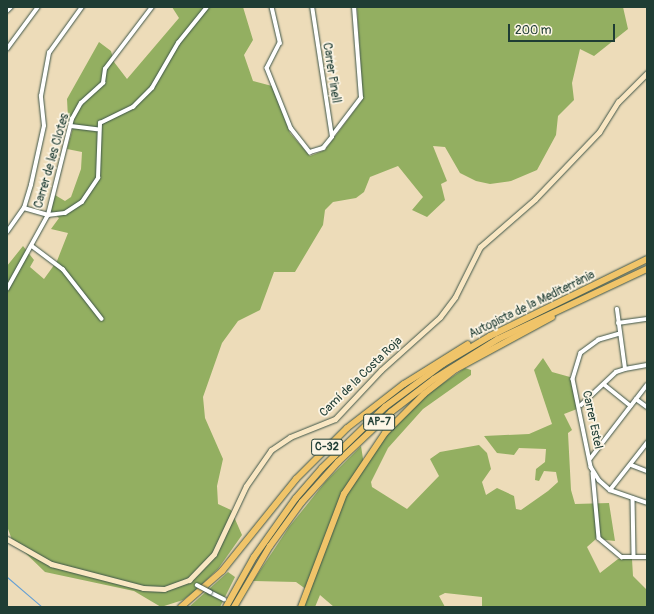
<!DOCTYPE html>
<html>
<head>
<meta charset="utf-8">
<style>
	body { margin:0 }
	#map { position:relative; width:654px; height:614px; overflow:hidden; background:#eddcb9; font-family:Pangolin,sans-serif }
	div>[style] { position:absolute }
	[style*='--x'] { left:calc(var(--x)*1px); top:calc(var(--y)*1px); width:calc(var(--w)*1px); rotate:calc(var(--a)*1deg) }
	.forest>* { inset:0; background:#93af61 }
	.stream>* { height:1px; margin:-0.5px; padding:0 0.5px; transform-origin:0.5px; border-radius:0.5px; background:#649fd4 }
	.street-tunnel>* { height:3.5px; margin-top:-1.75px; transform-origin:0; background:repeating-linear-gradient(90deg,#c4bc9e 0 3.5px,transparent 0 5.5px) }
	.roads { filter:drop-shadow(0 0 1px #3e5548) drop-shadow(0 0 1px #3e5548) }
	.street>* { height:3.5px; margin:-1.75px; padding:0 1.75px; transform-origin:1.75px; border-radius:1.75px; background:#fff }
	.secondary>* { height:5px; margin:-2.5px; padding:0 2.5px; transform-origin:2.5px; border-radius:2.5px; background:#f9e7c3 }
	.highway>* { height:6px; margin:-3px; padding:0 3px; transform-origin:3px; border-radius:3px; background:#f0c469 }
	.bridges { filter:drop-shadow(0 0 1px #3e5548) drop-shadow(0 0 1px #3e5548) }
	.street-bridge>* { height:3.5px; margin:-1.75px; padding:0 1.75px; transform-origin:1.75px; border-radius:1.75px; background:#fff }
	span { translate:-50% -50%; white-space:nowrap; text-align:center; line-height:1.15; -webkit-text-stroke:3.5px #fcf5e5; paint-order:stroke }
	.shield-label span { padding:1px 3px; background:#fcf5e5; border:1px solid; border-radius:3px; -webkit-text-stroke-width:0 }
	.shield-label { font-size:11px; color:#1f3d34; font-weight:700 }
	.street-label { font-size:12px; color:#1f3d34 }
	.frame { position:absolute; inset:0; border:8px solid #1f3d34; pointer-events:none }
	.scale { position:absolute; left:508px; top:24px; width:107px; height:18px; box-sizing:border-box; border:2px solid #1f3d34; border-top:0; padding-left:5px; font-size:12px; line-height:14px; white-space:nowrap; color:#1f3d34; -webkit-text-stroke:3px #fcf5e5; paint-order:stroke }
</style>
</head>
<body>
<div id="map">
	<div class="forest">
		<div style="clip-path:polygon(172px 7px,243px 7px,253px 40px,244px 55px,253px 81px,272px 86px,290px 133px,310px 156px,325px 150px,363px 99px,357px 7px,623px 7px,628px 29px,594px 56px,580px 49px,572px 83px,574px 100px,558px 116px,556px 135px,537px 170px,511px 181px,490px 184px,476px 181px,460px 173px,445px 147px,433px 146px,447px 181px,441px 184px,445px 200px,427px 217px,412px 210px,423px 197px,398px 166px,370px 177px,364px 192px,356px 198px,333px 202px,325px 210px,323px 225px,295px 272px,274px 272px,260px 310px,238px 321px,222px 343px,203px 397px,205px 418px,223px 459px,217px 486px,218px 504px,231px 510px,242px 535px,218px 569px,196px 590px,183px 600px,161px 607px,134px 591px,45px 572px,12px 540px,7px 526px,7px 266px,23px 246px,34px 260px,30px 267px,44px 279px,57px 261px,68px 233px,51px 229px,59px 218px,51px 211px,55px 195px,65px 201px,71px 197px,81px 169px,82px 152px,67px 149px,73px 128px,68px 118px,67px 99px,99px 42px,111px 51px,114px 62px,127px 79px,179px 18px)"></div>
		<div style="clip-path:polygon(543px 358px,552px 372px,570px 377px,577px 409px,564px 414px,572px 430px,568px 433px,571px 490px,575px 504px,609px 503px,615px 541px,596px 539px,587px 547px,600px 573px,618px 559px,632px 559px,633px 576px,647px 590px,647px 607px,482px 607px,482px 597px,445px 593px,439px 596px,445px 607px,334px 607px,320px 595px,315px 607px,303px 607px,310px 592px,296px 582px,253px 581px,289px 527px,326px 481px,361px 446px,364px 465px,388px 433px,430px 392px,465px 368px,471px 370px,471px 375px,423px 409px,388px 448px,371px 482px,372px 487px,407px 509px,439px 476px,430px 459px,440px 452px,479px 445px,487px 453px,491px 469px,482px 482px,486px 495px,497px 488px,514px 496px,516px 509px,521px 510px,548px 491px,558px 482px,556px 472px,544px 471px,539px 481px,535px 480px,536px 469px,545px 462px,546px 449px,519px 448px,514px 455px,497px 453px,484px 436px,529px 434px,552px 424px,534px 370px)"></div>
		<div style="clip-path:polygon(228px 572px,235px 577px,220px 607px,189px 607px)"></div>
	</div>
	<div class="stream">
		<div style="--x:7;--y:577;--w:46;--a:40.6"></div>
	</div>
	<div class="street-tunnel">
		<div style="--x:224;--y:599;--w:17;--a:28"></div>
	</div>
	<div class="roads">
		<div class="street">
			<div style="--x:272;--y:7;--w:37;--a:77"></div>
			<div style="--x:280;--y:43;--w:28;--a:117"></div>
			<div style="--x:267;--y:68;--w:65;--a:68.2"></div>
			<div style="--x:291;--y:128;--w:31;--a:52"></div>
			<div style="--x:310;--y:152;--w:14;--a:-17"></div>
			<div style="--x:323;--y:148;--w:14;--a:-51"></div>
			<div style="--x:332;--y:137;--w:132;--a:-98.7"></div>
			<div style="--x:7;--y:11;--w:6;--a:-45"></div>
			<div style="--x:7;--y:49;--w:52;--a:-53.6"></div>
			<div style="--x:71;--y:126;--w:26;--a:7"></div>
			<div style="--x:332;--y:136;--w:48;--a:-52.7"></div>
			<div style="--x:361;--y:98;--w:91;--a:-94.4"></div>
			<div style="--x:24;--y:208;--w:25;--a:16"></div>
			<div style="--x:48;--y:215;--w:17;--a:-7"></div>
			<div style="--x:65;--y:213;--w:20;--a:-33"></div>
			<div style="--x:82;--y:202;--w:29;--a:-56"></div>
			<div style="--x:98;--y:178;--w:55;--a:-87.9"></div>
			<div style="--x:100;--y:123;--w:37;--a:-26"></div>
			<div style="--x:133;--y:107;--w:27;--a:-45"></div>
			<div style="--x:152;--y:88;--w:52;--a:-60"></div>
			<div style="--x:178;--y:43;--w:46;--a:-51.1"></div>
			<div style="--x:7;--y:232;--w:29;--a:-55"></div>
			<div style="--x:24;--y:208;--w:24;--a:-73"></div>
			<div style="--x:31;--y:185;--w:60;--a:-77.6"></div>
			<div style="--x:44;--y:126;--w:30;--a:-96"></div>
			<div style="--x:41;--y:96;--w:44;--a:-79.5"></div>
			<div style="--x:49;--y:53;--w:57;--a:-54.3"></div>
			<div style="--x:32;--y:246;--w:39;--a:37"></div>
			<div style="--x:63;--y:269;--w:63;--a:52"></div>
			<div style="--x:7;--y:289;--w:85;--a:-61"></div>
			<div style="--x:48;--y:215;--w:99;--a:-76"></div>
			<div style="--x:72;--y:119;--w:18;--a:-61"></div>
			<div style="--x:81;--y:103;--w:30;--a:-42"></div>
			<div style="--x:103;--y:83;--w:14;--a:-82"></div>
			<div style="--x:105;--y:69;--w:78;--a:-52.8"></div>
			<div style="--x:618;--y:323;--w:29;--a:-8"></div>
			<div style="--x:620;--y:334;--w:22;--a:164"></div>
			<div style="--x:599;--y:340;--w:22;--a:144"></div>
			<div style="--x:581;--y:353;--w:27;--a:107"></div>
			<div style="--x:573;--y:379;--w:90;--a:78.4"></div>
			<div style="--x:591;--y:467;--w:15;--a:58"></div>
			<div style="--x:599;--y:480;--w:15;--a:42"></div>
			<div style="--x:610;--y:490;--w:39;--a:19"></div>
			<div style="--x:625;--y:369;--w:22;--a:-10"></div>
			<div style="--x:605;--y:385;--w:33;--a:39"></div>
			<div style="--x:636;--y:399;--w:14;--a:36"></div>
			<div style="--x:581;--y:405;--w:48;--a:-43.3"></div>
			<div style="--x:616;--y:372;--w:9;--a:-18"></div>
			<div style="--x:625;--y:369;--w:60;--a:-97.7"></div>
			<div style="--x:590;--y:459;--w:93;--a:-52.4"></div>
			<div style="--x:631;--y:465;--w:17;--a:21"></div>
			<div style="--x:593;--y:473;--w:65;--a:84.7"></div>
			<div style="--x:599;--y:538;--w:30;--a:40"></div>
			<div style="--x:622;--y:557;--w:25;--a:0"></div>
			<div style="--x:610;--y:490;--w:60;--a:-51.8"></div>
			<div style="--x:633;--y:498;--w:59;--a:89"></div>
			<div style="--x:210;--y:592;--w:16;--a:27"></div>
		</div>
		<div class="secondary">
			<div style="--x:7;--y:539;--w:51;--a:29.6"></div>
			<div style="--x:51;--y:564;--w:95;--a:14.6"></div>
			<div style="--x:143;--y:588;--w:21;--a:3"></div>
			<div style="--x:164;--y:589;--w:27;--a:-20"></div>
			<div style="--x:189;--y:580;--w:36;--a:-46"></div>
			<div style="--x:214;--y:554;--w:75;--a:-64.8"></div>
			<div style="--x:246;--y:486;--w:44;--a:-55.2"></div>
			<div style="--x:271;--y:450;--w:23;--a:-34"></div>
			<div style="--x:290;--y:437;--w:48;--a:-21.8"></div>
			<div style="--x:335;--y:419;--w:67;--a:-46.8"></div>
			<div style="--x:381;--y:370;--w:79;--a:-41.9"></div>
			<div style="--x:440;--y:317;--w:25;--a:-53"></div>
			<div style="--x:455;--y:297;--w:56;--a:-63.4"></div>
			<div style="--x:480;--y:247;--w:73;--a:-41.1"></div>
			<div style="--x:535;--y:199;--w:93;--a:-46.3"></div>
			<div style="--x:599;--y:132;--w:36;--a:-58"></div>
			<div style="--x:618;--y:102;--w:41;--a:-45"></div>
		</div>
		<div class="highway">
			<div style="--x:181;--y:607;--w:55;--a:-41.3"></div>
			<div style="--x:222;--y:571;--w:118;--a:-51.2"></div>
			<div style="--x:296;--y:479;--w:72;--a:-45"></div>
			<div style="--x:347;--y:428;--w:72;--a:-37.7"></div>
			<div style="--x:404;--y:384;--w:75;--a:-32"></div>
			<div style="--x:226;--y:607;--w:57;--a:-60.8"></div>
			<div style="--x:254;--y:557;--w:72;--a:-54.6"></div>
			<div style="--x:296;--y:498;--w:40;--a:-49"></div>
			<div style="--x:322;--y:468;--w:88;--a:-44.1"></div>
			<div style="--x:385;--y:407;--w:72;--a:-36.6"></div>
			<div style="--x:443;--y:364;--w:55;--a:-30.8"></div>
			<div style="--x:490;--y:336;--w:175;--a:-26.1"></div>
			<div style="--x:234;--y:607;--w:71;--a:-59.5"></div>
			<div style="--x:270;--y:546;--w:54;--a:-54"></div>
			<div style="--x:302;--y:502;--w:54;--a:-48"></div>
			<div style="--x:338;--y:462;--w:73;--a:-43.3"></div>
			<div style="--x:391;--y:412;--w:54;--a:-37.5"></div>
			<div style="--x:434;--y:379;--w:75;--a:-32"></div>
			<div style="--x:498;--y:339;--w:165;--a:-25.2"></div>
			<div style="--x:301;--y:607;--w:121;--a:-69.2"></div>
			<div style="--x:344;--y:494;--w:73;--a:-56.1"></div>
			<div style="--x:385;--y:433;--w:55;--a:-45"></div>
			<div style="--x:424;--y:394;--w:41;--a:-38"></div>
			<div style="--x:456;--y:369;--w:109;--a:-28.4"></div>
		</div>
	</div>
	<div class="bridges">
		<div class="street-bridge">
			<div style="--x:197;--y:585;--w:15;--a:28"></div>
		</div>
	</div>
	<div class="shield-label">
		<span style="left:379px;top:422px">AP-7</span>
		<span style="left:327px;top:447px">C-32</span>
	</div>
	<div class="street-label">
		<span style="left:331px;top:73px;rotate:81deg">Carrer Pinell</span>
		<span style="left:52px;top:161px;rotate:-74deg">Carrer de les Clotes</span>
		<span style="left:532px;top:305px;rotate:-26deg">Autopista de la Mediterrània</span>
		<span style="left:361px;top:377px;rotate:-44deg">Camí de la Costa Roja</span>
		<span style="left:592px;top:420px;rotate:78deg">Carrer Estel</span>
	</div>
	<div class="frame"></div>
	<div class="scale">200 m</div>
</div>
</body>
</html>
